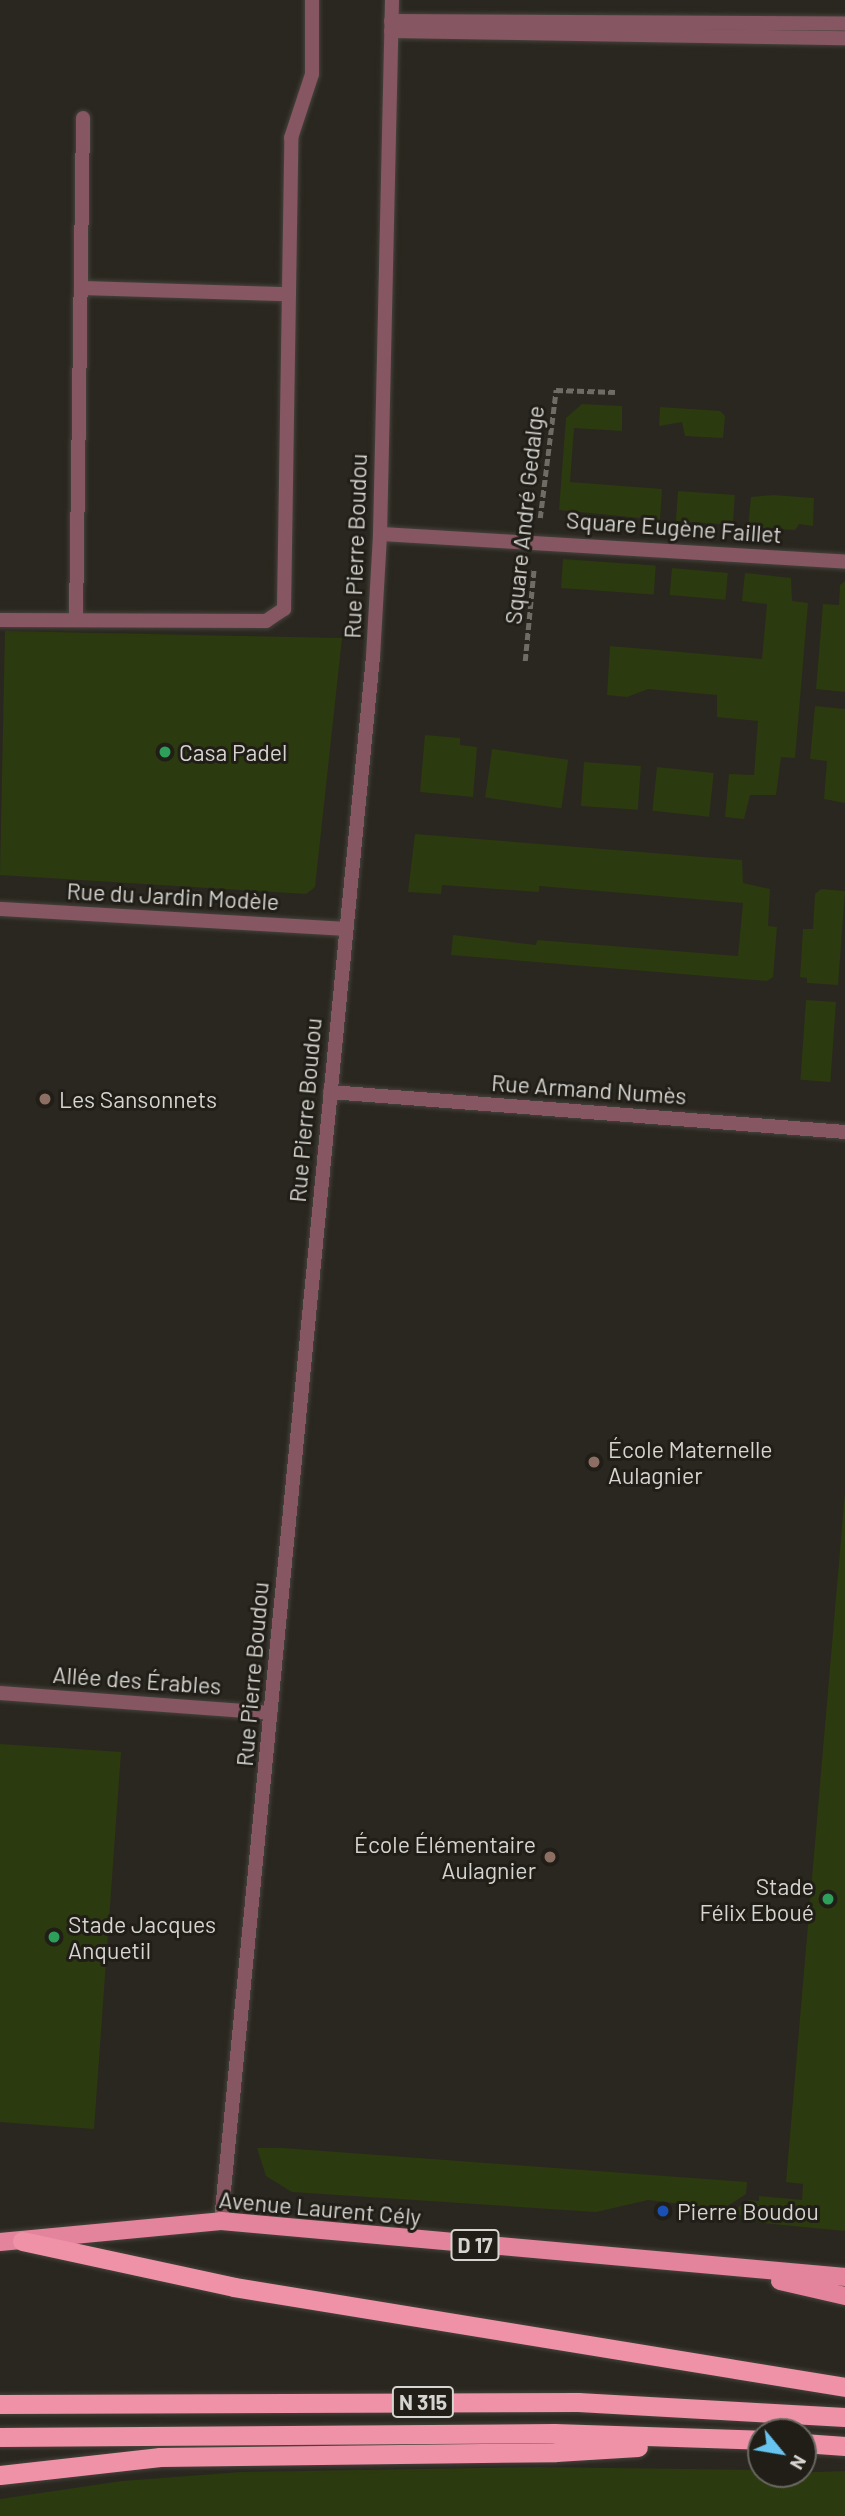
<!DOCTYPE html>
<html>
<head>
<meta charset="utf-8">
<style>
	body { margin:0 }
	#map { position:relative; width:845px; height:2516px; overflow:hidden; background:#2a2720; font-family:Barlow,sans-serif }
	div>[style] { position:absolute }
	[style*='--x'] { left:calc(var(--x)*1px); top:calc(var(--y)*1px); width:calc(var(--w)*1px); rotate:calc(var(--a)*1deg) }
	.green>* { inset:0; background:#2c3a0f; transform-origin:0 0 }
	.path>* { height:4.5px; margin-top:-2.25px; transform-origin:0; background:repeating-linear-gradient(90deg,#6f6c66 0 7px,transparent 0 10.5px) }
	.roads { filter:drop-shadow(0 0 2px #46433c) drop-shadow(0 0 2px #46433c) }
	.service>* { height:14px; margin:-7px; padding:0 7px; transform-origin:7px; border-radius:7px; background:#865762 }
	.pedestrian>* { height:14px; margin:-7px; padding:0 7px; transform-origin:7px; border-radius:7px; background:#865762 }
	.minor>* { height:14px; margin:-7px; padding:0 7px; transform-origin:7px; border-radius:7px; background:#865762 }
	.primary>* { height:18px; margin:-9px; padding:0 9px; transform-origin:9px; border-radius:9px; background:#e3849c }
	.trunk>* { height:19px; margin:-9.5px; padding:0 9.5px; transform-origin:9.5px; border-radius:9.5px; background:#ef92a8 }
	.dots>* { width:19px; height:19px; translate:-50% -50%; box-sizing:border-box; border:4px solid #201e17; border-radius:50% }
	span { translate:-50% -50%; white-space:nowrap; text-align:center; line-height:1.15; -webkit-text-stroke:6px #201e17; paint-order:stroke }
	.shield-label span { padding:2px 5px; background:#201e17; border:2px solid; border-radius:5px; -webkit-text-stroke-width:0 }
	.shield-label { font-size:21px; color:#d6d4d0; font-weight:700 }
	.street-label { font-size:23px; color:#d6d4d0 }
	.poi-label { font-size:23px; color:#d6d4d0 }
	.left { translate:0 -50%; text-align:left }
	.right { translate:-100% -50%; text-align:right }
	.north { position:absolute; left:747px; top:2418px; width:70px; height:70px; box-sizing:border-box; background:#201e17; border:2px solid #696761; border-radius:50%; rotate:120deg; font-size:19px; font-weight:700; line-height:28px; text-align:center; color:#d6d4d0 }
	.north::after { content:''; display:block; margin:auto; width:24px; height:32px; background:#67c4f0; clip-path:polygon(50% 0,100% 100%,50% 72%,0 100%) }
</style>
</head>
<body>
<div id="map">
	<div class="green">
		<div style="clip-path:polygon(582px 404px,622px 406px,622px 431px,574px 428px,570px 482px,662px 489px,660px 520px,559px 510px,566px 418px)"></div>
		<div style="clip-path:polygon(660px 407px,720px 411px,725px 416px,723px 438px,685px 436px,682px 422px,659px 426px)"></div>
		<div style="left:678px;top:491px;width:57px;height:30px;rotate:4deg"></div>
		<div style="clip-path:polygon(773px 495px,814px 498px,813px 526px,799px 524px,795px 530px,748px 527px,751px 497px)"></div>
		<div style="left:563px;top:559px;width:93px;height:29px;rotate:4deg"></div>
		<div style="left:672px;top:568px;width:56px;height:27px;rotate:5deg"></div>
		<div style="clip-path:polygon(745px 573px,791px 578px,792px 601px,808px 603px,795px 758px,781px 757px,776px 795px,750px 795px,744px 819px,725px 817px,729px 774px,754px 775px,758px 721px,717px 717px,717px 695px,648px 689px,627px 697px,607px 695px,610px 646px,762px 659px,767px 604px,742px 601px)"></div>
		<div style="clip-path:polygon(845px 581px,845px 692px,816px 689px,823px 604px,839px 605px,840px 585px)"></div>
		<div style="clip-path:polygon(5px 631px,342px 638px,315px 887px,306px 894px,0 875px)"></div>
		<div style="clip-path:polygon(815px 706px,845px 709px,845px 803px,824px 799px,827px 761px,810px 759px)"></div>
		<div style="clip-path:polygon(425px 735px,460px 738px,460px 745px,477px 747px,473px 797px,420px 792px)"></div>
		<div style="left:492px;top:749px;width:77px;height:49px;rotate:8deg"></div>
		<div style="left:584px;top:762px;width:57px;height:44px;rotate:4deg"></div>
		<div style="left:657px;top:767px;width:57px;height:44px;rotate:6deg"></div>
		<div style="clip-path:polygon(415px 834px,742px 860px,743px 883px,770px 889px,768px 926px,777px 927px,773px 977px,767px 981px,451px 955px,453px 935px,536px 945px,537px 940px,738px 956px,743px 903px,539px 886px,539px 892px,442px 885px,441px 894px,408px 892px)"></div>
		<div style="clip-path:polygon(821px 889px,845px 891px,838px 985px,807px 983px,807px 978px,800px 977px,803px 929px,813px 929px,815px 894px)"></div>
		<div style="left:806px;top:1000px;width:30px;height:80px;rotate:4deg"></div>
		<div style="clip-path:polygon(845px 1492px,845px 2231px,761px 2223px,731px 2212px,749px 2200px,759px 2201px,759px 2196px,802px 2200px,803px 2184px,786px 2182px)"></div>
		<div style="clip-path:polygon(0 1744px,121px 1752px,94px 2129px,0 2122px)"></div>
		<div style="clip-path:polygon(257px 2148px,283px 2148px,747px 2182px,746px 2194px,723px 2209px,648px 2200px,596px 2212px,292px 2192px,266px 2176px)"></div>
		<div style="clip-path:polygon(538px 2467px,761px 2470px,761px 2474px,845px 2471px,845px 2516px,0 2516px,0 2499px,122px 2481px,241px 2472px)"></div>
	</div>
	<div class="path">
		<div style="--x:540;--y:518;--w:129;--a:-82.9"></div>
		<div style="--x:556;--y:390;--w:59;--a:1.9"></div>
		<div style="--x:525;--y:661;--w:93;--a:-84.5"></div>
	</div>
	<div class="roads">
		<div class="service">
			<div style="--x:391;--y:31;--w:454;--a:0.9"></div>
			<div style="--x:81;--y:288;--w:208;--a:1.7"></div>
			<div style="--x:380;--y:534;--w:466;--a:3.4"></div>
			<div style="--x:0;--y:620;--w:266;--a:0.2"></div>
			<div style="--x:266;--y:621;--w:22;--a:-34"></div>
			<div style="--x:284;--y:609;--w:471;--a:-89.1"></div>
			<div style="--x:291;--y:138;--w:67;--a:-71.8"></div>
			<div style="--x:312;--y:74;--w:74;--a:-90"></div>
			<div style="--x:76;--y:620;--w:502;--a:-89.2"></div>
		</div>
		<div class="pedestrian">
			<div style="--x:391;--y:21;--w:454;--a:0.3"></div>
		</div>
		<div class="minor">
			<div style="--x:0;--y:909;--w:345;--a:3.3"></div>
			<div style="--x:330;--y:1092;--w:517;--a:4.44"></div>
			<div style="--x:0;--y:1693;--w:271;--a:4.2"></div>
			<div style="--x:221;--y:2221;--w:1571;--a:-84.45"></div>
			<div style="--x:373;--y:657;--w:123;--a:-86.7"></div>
			<div style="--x:380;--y:534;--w:534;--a:-88.71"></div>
		</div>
		<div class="primary">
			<div style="--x:0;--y:2242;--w:222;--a:-5.4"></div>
			<div style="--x:221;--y:2221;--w:627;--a:5.13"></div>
			<div style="--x:780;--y:2281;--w:67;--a:13"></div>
		</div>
		<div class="trunk">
			<div style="--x:22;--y:2241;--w:217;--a:12.2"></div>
			<div style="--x:234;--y:2287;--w:619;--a:9.29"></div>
			<div style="--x:0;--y:2404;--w:578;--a:-0.2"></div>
			<div style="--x:578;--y:2402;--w:267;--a:3.2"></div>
			<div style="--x:0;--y:2437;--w:554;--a:-0.41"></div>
			<div style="--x:554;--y:2433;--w:207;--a:1.9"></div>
			<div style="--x:803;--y:2443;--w:42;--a:4.1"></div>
			<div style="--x:0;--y:2475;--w:161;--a:-6.4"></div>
			<div style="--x:160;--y:2457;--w:396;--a:-0.7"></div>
			<div style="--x:556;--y:2452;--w:82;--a:-3.5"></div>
		</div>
	</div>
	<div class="dots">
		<div style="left:165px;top:752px;background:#2e9e5b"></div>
		<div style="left:45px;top:1099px;background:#8d6e63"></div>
		<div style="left:594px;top:1462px;background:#8d6e63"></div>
		<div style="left:550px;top:1857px;background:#8d6e63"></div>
		<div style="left:828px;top:1899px;background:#2e9e5b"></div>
		<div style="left:54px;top:1937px;background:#2e9e5b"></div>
		<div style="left:663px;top:2211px;background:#1a4fb4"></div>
	</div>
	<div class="shield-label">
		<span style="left:475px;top:2245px">D 17</span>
		<span style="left:423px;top:2402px">N 315</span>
	</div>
	<div class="street-label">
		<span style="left:524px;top:515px;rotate:-84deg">Square André Gedalge</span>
		<span style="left:674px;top:527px;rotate:4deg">Square Eugène Faillet</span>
		<span style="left:355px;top:546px;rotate:-88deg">Rue Pierre Boudou</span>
		<span style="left:173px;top:896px;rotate:3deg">Rue du Jardin Modèle</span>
		<span style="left:589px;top:1089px;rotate:4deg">Rue Armand Numès</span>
		<span style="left:305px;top:1110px;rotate:-85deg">Rue Pierre Boudou</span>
		<span style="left:252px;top:1674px;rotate:-85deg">Rue Pierre Boudou</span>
		<span style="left:137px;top:1680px;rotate:4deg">Allée des Érables</span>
		<span style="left:320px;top:2208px;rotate:5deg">Avenue Laurent Cély</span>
	</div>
	<div class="poi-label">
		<span class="left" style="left:179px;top:752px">Casa Padel</span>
		<span class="left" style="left:59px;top:1099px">Les Sansonnets</span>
		<span class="left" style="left:608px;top:1462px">École Maternelle<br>Aulagnier</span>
		<span class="right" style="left:536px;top:1857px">École Élémentaire<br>Aulagnier</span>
		<span class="right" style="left:814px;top:1899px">Stade<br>Félix Eboué</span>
		<span class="left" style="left:68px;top:1937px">Stade Jacques<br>Anquetil</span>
		<span class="left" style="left:677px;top:2211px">Pierre Boudou</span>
	</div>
	<div class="north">N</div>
</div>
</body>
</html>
